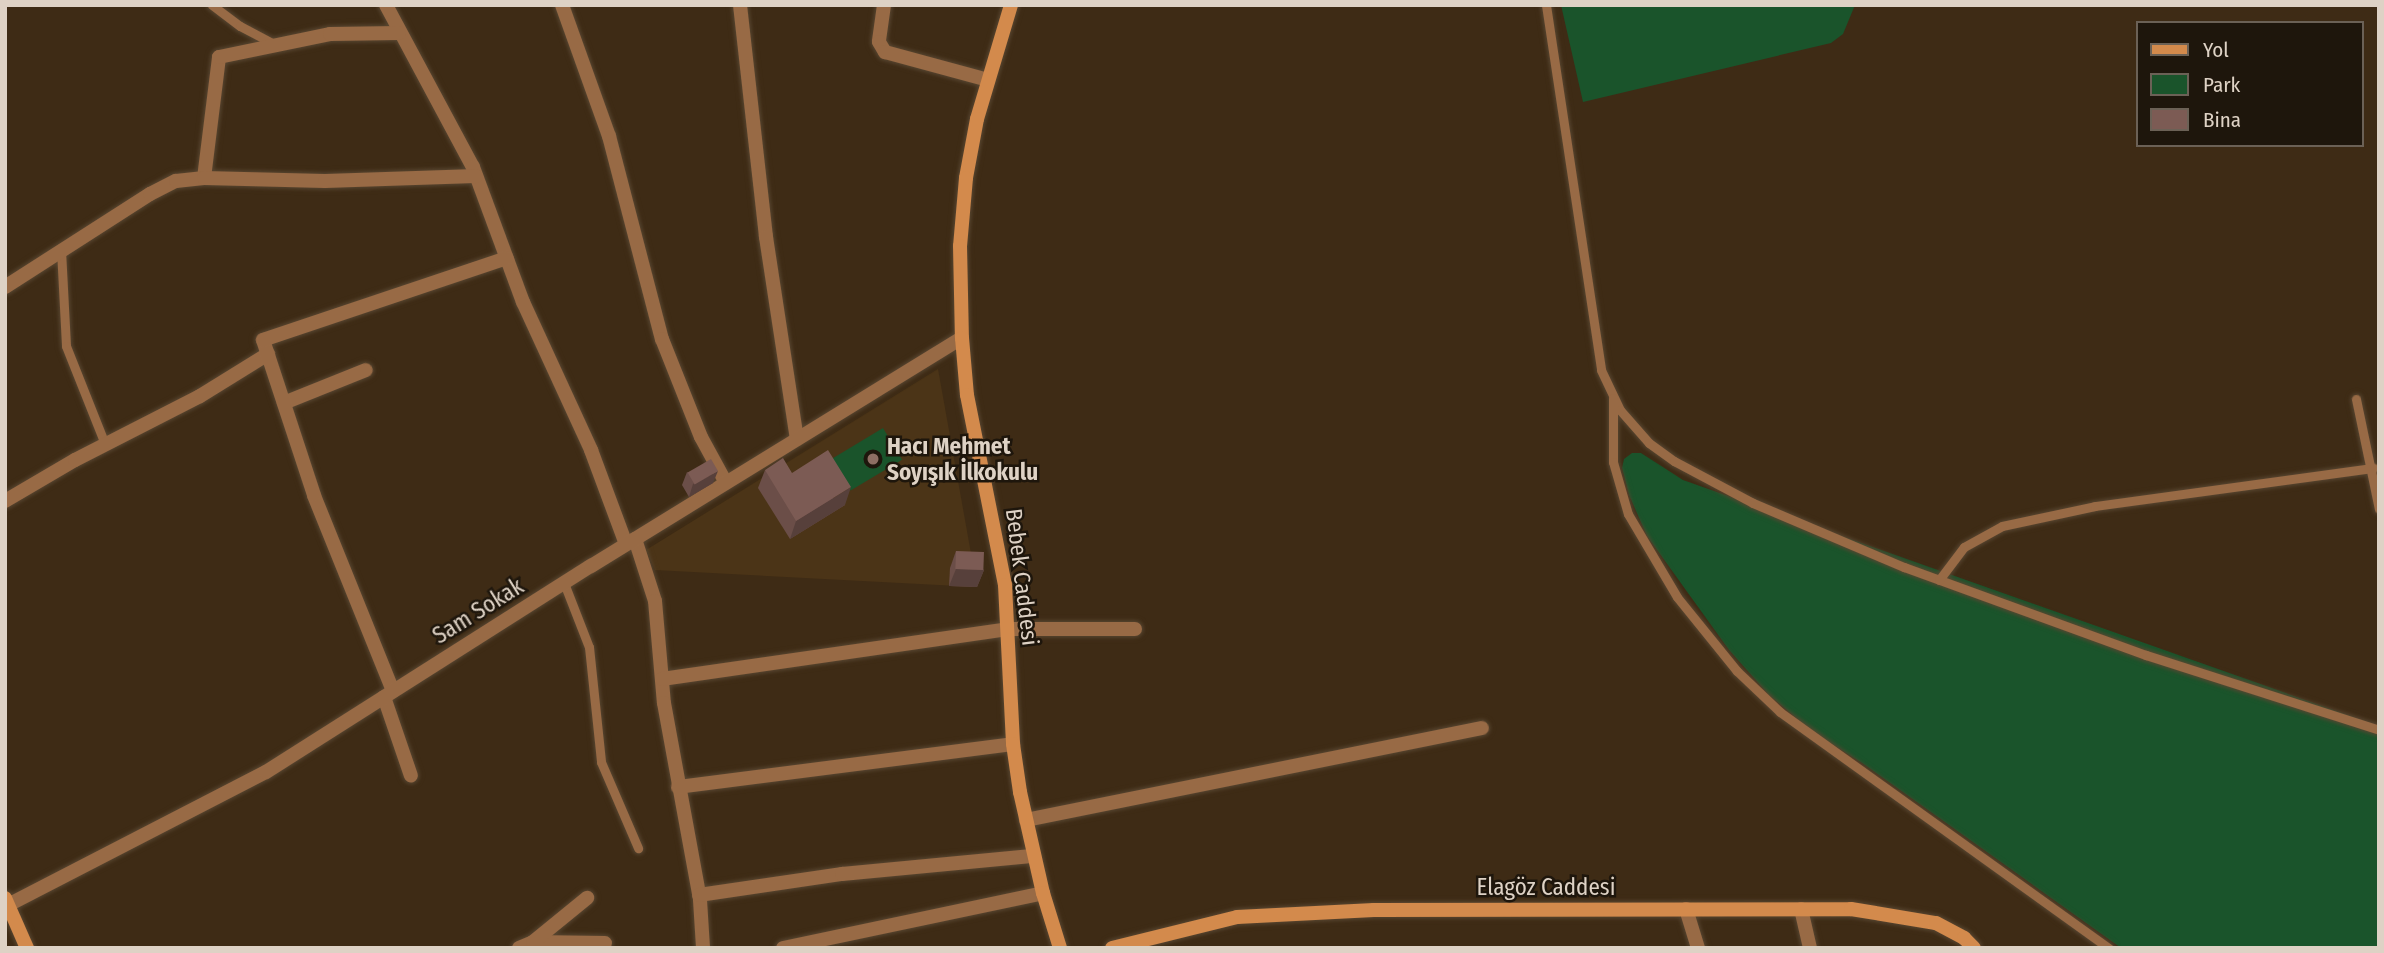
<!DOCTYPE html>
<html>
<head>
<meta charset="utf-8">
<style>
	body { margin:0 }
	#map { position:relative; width:2384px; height:953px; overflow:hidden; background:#3e2b15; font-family:"Fira Sans Condensed",sans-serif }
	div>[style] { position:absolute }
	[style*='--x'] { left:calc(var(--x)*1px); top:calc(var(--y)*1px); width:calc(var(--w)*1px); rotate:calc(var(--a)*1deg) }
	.built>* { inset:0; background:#4b3417 }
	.green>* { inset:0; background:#1a542b; transform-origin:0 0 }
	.roads { filter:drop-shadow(0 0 2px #584631) drop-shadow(0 0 2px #584631) }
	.lane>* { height:9px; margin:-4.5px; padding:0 4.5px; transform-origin:4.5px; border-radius:4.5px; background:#986a45 }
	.street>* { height:14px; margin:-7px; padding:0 7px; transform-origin:7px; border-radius:7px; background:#986a45 }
	.secondary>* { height:14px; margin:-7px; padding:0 7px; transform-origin:7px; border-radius:7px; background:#d38a4c }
	.wall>* { inset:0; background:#6b4e48 }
	.shaded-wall>* { inset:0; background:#57403b }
	.building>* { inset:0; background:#7c5b54; transform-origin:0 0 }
	.dots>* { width:19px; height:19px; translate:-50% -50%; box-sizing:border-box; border:4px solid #1e160c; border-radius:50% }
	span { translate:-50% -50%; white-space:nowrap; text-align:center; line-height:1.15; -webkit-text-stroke:5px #1e160c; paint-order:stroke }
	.poi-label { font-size:23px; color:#ded2c5; font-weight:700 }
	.left { translate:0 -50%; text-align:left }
	.street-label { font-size:23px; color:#ded2c5 }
	.frame { position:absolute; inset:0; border:7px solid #ded2c5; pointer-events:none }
	.legend { position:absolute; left:2136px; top:21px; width:228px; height:126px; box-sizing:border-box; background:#1e160c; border:2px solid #6b6156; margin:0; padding:9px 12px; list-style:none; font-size:21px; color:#ded2c5 }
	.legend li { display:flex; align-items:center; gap:14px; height:35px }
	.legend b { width:35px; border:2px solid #6b6156 }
</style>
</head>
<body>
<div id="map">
	<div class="built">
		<div style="clip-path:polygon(938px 369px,977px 587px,655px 570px,646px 550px)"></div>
	</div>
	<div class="green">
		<div style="clip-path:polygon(1561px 5px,1855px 5px,1843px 34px,1831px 43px,1583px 102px)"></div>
		<div style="left:883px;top:428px;width:37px;height:60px;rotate:59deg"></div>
		<div style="clip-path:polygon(1632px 453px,1641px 453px,1683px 480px,2379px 726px,2379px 948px,2121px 948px,1862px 763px,1813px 732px,1769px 695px,1729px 650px,1647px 536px,1629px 495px,1622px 468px,1624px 459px)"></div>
	</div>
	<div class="roads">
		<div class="lane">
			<div style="--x:212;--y:5;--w:35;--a:37"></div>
			<div style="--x:240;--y:26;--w:41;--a:27.8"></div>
			<div style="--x:1546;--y:5;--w:369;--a:81.4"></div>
			<div style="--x:1601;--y:370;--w:44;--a:64.6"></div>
			<div style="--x:1620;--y:410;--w:44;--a:48.7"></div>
			<div style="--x:1649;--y:443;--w:31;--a:36"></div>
			<div style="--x:1674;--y:461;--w:89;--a:28"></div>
			<div style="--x:1753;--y:503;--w:164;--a:23"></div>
			<div style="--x:1904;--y:567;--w:258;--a:20"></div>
			<div style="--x:2146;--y:655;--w:245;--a:17.8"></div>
			<div style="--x:61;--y:250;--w:96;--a:87"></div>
			<div style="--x:66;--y:346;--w:105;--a:68.3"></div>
			<div style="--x:1613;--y:398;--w:64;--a:90"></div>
			<div style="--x:1613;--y:462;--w:54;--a:73.9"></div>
			<div style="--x:1628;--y:514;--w:96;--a:59.4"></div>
			<div style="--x:1677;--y:597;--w:95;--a:51"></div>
			<div style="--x:1737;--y:671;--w:59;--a:43.6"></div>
			<div style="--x:1780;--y:712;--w:405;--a:35.7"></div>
			<div style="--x:2356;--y:399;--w:112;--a:78.2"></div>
			<div style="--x:1939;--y:580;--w:41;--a:-52.9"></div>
			<div style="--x:1964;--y:547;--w:43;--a:-28.9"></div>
			<div style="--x:2002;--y:526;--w:95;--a:-12.1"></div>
			<div style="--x:2095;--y:506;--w:281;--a:-7.8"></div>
			<div style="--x:564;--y:583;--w:69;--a:68.7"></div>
			<div style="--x:589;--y:647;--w:116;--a:84"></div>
			<div style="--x:601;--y:762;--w:94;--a:66.7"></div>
		</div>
		<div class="street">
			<div style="--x:386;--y:5;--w:184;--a:61.8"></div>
			<div style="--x:473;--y:167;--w:144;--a:69.7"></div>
			<div style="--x:523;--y:302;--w:163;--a:65.3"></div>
			<div style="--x:591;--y:450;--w:100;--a:69.6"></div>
			<div style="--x:562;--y:5;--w:139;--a:70.3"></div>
			<div style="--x:609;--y:136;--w:210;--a:75.4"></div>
			<div style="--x:662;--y:339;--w:105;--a:68.3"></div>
			<div style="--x:701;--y:437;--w:52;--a:61.5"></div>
			<div style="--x:740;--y:5;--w:233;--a:83.6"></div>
			<div style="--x:766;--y:237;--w:204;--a:81.3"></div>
			<div style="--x:884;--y:5;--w:37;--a:98"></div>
			<div style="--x:879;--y:42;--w:12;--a:59"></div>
			<div style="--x:885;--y:52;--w:107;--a:15.2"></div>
			<div style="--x:204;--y:178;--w:122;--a:-82.9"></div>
			<div style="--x:219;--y:57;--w:113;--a:-11.7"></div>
			<div style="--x:330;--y:34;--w:69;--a:-0.8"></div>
			<div style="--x:5;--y:287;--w:172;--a:-32.7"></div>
			<div style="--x:150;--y:194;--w:29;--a:-27"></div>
			<div style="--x:176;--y:181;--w:28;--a:-6"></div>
			<div style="--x:204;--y:178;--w:121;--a:1.4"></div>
			<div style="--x:325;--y:181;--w:151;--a:-1.9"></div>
			<div style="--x:284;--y:403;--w:88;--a:-21.9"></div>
			<div style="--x:5;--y:501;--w:81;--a:-30.4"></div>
			<div style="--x:75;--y:460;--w:140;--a:-27.1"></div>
			<div style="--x:200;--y:396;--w:80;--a:-31.7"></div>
			<div style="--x:635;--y:539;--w:65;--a:72.1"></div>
			<div style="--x:655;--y:601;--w:102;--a:85"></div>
			<div style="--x:664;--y:703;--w:200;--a:79.6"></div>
			<div style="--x:700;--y:900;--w:48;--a:86.4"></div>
			<div style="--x:662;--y:679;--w:351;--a:-8.2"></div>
			<div style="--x:1009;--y:629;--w:126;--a:0"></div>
			<div style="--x:393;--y:691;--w:211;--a:-112"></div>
			<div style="--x:314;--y:495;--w:163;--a:-108.2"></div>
			<div style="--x:263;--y:340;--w:257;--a:-18.6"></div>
			<div style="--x:384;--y:697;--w:83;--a:71.1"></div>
			<div style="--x:678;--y:787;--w:338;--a:-7.3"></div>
			<div style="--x:1026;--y:820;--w:465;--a:-11.4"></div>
			<div style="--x:699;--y:895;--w:145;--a:-8.4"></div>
			<div style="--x:842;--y:874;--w:193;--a:-5.4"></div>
			<div style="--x:8;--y:905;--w:290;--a:-27.3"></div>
			<div style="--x:266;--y:772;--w:385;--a:-32.4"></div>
			<div style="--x:591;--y:566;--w:435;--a:-31.6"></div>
			<div style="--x:1686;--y:909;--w:41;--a:72.9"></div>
			<div style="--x:1801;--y:909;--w:40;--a:77"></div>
			<div style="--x:533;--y:942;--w:72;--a:0.8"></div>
			<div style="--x:519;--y:948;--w:15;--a:-23"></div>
			<div style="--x:533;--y:942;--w:70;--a:-39.2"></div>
			<div style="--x:783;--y:948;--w:266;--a:-11.9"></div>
		</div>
		<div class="secondary">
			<div style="--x:1011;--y:5;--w:119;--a:106.6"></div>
			<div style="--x:977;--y:119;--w:60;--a:100.6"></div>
			<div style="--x:966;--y:178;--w:68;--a:95"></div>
			<div style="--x:960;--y:246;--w:92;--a:88.8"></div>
			<div style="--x:962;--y:338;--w:57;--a:85"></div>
			<div style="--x:967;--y:395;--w:194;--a:78.7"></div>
			<div style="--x:1005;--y:585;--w:159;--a:87.1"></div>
			<div style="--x:1013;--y:744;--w:49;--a:81.7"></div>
			<div style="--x:1020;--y:792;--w:104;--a:77.2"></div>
			<div style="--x:1043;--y:893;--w:58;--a:72.8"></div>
			<div style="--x:5;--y:898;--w:55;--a:66.3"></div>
			<div style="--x:1112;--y:948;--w:129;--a:-13.9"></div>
			<div style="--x:1237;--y:917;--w:137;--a:-2.9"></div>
			<div style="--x:1374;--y:910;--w:477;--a:-0.1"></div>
			<div style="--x:1851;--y:909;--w:86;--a:9.4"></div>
			<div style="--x:1936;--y:923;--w:32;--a:28"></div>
			<div style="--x:1964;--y:938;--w:14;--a:45"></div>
		</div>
	</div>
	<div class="wall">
		<div style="clip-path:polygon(765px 470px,792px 473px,845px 505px,790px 539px,758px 488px)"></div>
		<div style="clip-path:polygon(687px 472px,713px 483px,689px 497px,682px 485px)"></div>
		<div style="clip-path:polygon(956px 551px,984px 570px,977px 587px,949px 586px,950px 568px)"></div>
	</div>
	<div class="shaded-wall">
		<div style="clip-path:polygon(718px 471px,713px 483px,689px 497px,693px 484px)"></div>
		<div style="clip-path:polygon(851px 487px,845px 505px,790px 539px,796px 521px)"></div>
		<div style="clip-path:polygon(956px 569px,984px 570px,977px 587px,949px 586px)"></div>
	</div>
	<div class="building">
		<div style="clip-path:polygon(828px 450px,851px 487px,796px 521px,765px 470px,783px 458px,792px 473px)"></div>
		<div style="left:711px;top:459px;width:14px;height:27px;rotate:60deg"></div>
		<div style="left:956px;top:551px;width:28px;height:18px;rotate:2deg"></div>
	</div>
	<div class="dots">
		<div style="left:873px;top:459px;background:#8d6e63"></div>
	</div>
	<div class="poi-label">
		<span class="left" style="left:887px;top:459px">Hacı Mehmet<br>Soyışık İlkokulu</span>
	</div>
	<div class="street-label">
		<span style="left:1022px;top:577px;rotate:83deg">Bebek Caddesi</span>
		<span style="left:478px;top:611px;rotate:-32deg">Sam Sokak</span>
		<span style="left:1546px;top:887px">Elagöz Caddesi</span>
	</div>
	<div class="frame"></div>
	<ul class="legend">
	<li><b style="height:9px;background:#d38a4c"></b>Yol</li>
	<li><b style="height:19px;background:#1a542b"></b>Park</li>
	<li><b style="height:19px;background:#7c5b54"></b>Bina</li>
	</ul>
</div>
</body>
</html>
